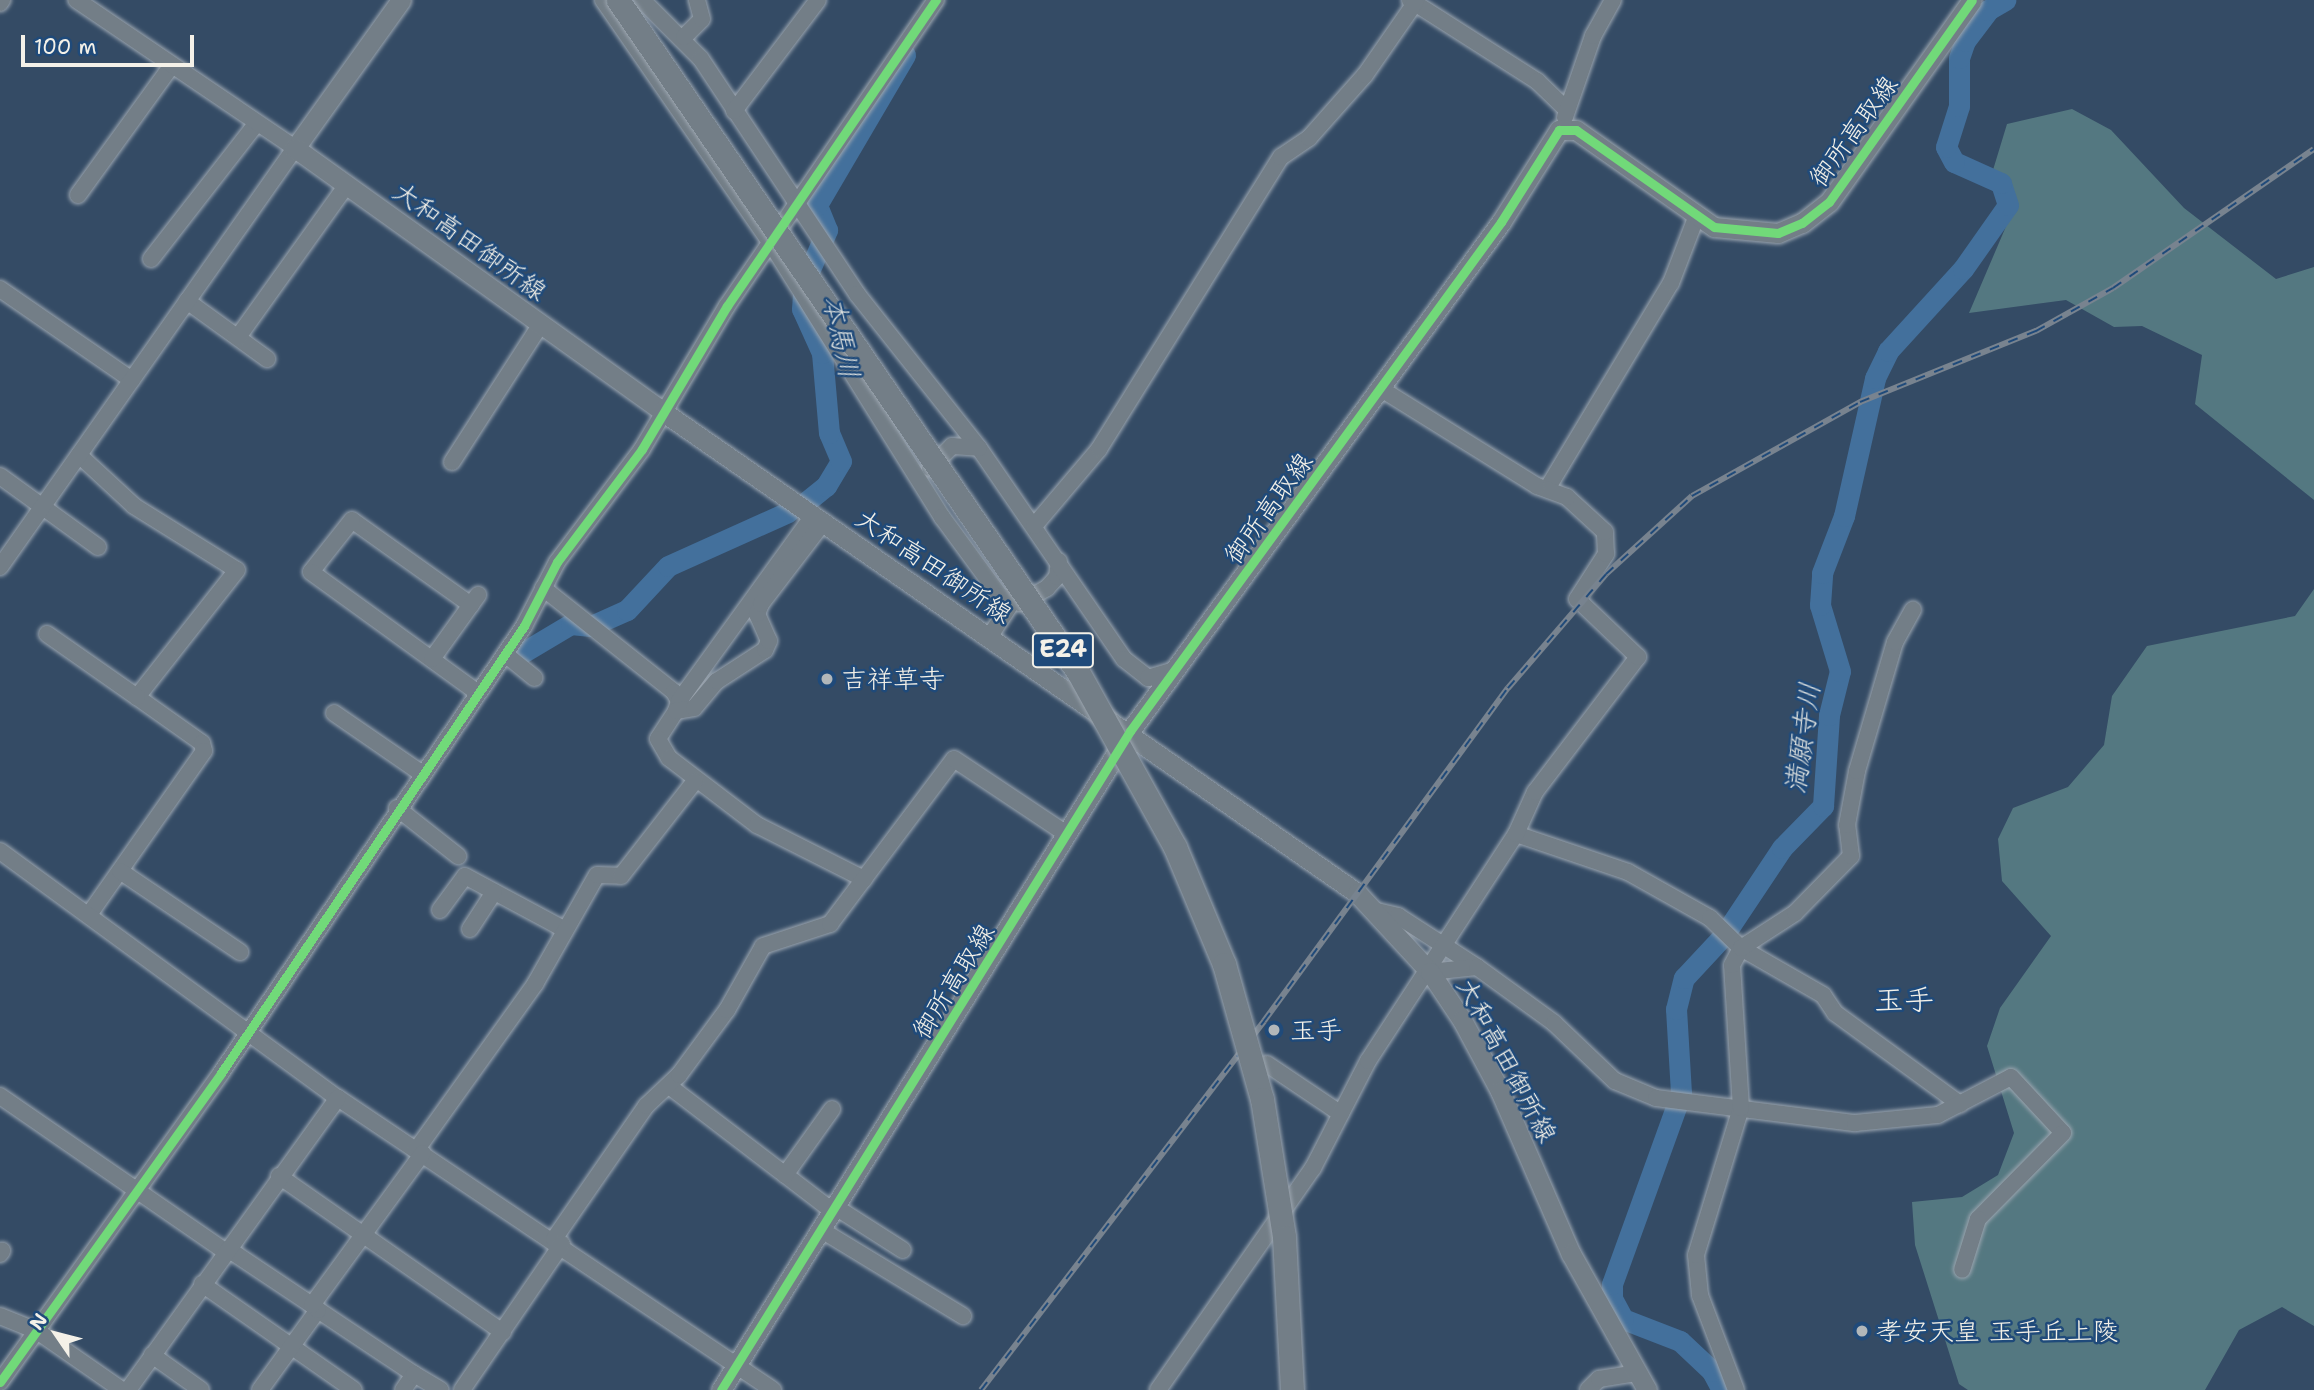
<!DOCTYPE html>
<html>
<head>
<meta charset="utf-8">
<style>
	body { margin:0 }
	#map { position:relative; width:2314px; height:1390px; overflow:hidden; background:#344b65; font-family:"Shantell Sans","Klee One",sans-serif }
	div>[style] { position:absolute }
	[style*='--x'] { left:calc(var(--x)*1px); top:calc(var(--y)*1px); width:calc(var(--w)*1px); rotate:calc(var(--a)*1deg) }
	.green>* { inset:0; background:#547881 }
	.river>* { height:21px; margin:-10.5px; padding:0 10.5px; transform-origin:10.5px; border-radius:10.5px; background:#43709c }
	.roads { filter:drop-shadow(0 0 2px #9ba5af) drop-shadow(0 0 2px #9ba5af) }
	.minor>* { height:16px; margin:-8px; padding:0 8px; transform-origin:8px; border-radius:8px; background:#737e87 }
	.major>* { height:19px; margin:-9.5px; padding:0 9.5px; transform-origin:9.5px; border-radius:9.5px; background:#737e87 }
	.rail>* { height:6px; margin-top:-3px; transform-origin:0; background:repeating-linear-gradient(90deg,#1f4a7a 0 10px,#78838f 0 20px); box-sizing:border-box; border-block:2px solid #78838f }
	.bridges { filter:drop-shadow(0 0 2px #9ba5af) drop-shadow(0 0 2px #9ba5af) }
	.highway-bridge>* { height:23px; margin:-11.5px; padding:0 11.5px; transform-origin:11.5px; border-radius:11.5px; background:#737e87 }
	.cycleway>* { height:9px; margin:-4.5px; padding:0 4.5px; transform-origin:4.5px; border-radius:4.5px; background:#71d979 }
	.dots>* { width:19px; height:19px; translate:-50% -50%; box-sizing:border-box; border:4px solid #1f4a7a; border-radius:50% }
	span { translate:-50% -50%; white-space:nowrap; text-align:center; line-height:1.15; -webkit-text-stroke:5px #1f4a7a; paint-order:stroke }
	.shield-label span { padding:2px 5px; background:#1f4a7a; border:2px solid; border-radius:5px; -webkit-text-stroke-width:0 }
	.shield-label { font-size:24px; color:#f4f1e8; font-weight:700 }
	.street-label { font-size:26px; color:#f4f1e8 }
	.poi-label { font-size:26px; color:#f4f1e8 }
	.left { translate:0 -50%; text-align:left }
	.water-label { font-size:28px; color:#dadedd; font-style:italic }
	.quarter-label { font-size:30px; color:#f4f1e8 }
	.north { position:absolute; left:21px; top:1299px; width:70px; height:70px; -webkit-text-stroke:5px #1f4a7a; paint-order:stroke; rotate:305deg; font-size:19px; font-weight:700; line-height:28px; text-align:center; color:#f4f1e8 }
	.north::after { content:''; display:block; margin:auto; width:24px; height:32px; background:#f4f1e8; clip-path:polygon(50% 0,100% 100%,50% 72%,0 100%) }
	.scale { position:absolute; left:21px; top:35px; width:173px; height:32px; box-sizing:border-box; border:4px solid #f4f1e8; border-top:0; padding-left:9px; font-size:21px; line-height:24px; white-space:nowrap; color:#f4f1e8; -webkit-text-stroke:5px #1f4a7a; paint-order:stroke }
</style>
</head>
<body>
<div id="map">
	<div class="green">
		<div style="clip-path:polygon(2072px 109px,2111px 130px,2184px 208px,2276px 279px,2314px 267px,2314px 500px,2195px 404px,2202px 355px,2142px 326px,2114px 327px,2066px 300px,1969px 313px,2013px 210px,2014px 195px,1993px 170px,2007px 124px)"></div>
		<div style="clip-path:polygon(2314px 589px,2314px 1326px,2282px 1307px,2239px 1330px,2205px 1390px,1968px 1390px,1959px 1384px,1915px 1245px,1912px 1202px,1962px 1197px,1998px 1175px,2014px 1133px,1987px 1046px,2000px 1008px,2051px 936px,2002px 881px,1998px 839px,2013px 808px,2068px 787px,2104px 745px,2112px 696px,2147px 646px,2295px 616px)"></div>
	</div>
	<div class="river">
		<div style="--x:806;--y:502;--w:26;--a:-39"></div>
		<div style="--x:826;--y:486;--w:29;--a:-59"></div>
		<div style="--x:841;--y:461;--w:30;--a:-113"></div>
		<div style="--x:829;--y:433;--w:80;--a:-95"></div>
		<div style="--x:822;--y:353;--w:48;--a:-114.4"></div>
		<div style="--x:802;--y:309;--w:26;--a:-86"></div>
		<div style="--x:804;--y:283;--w:58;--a:-66.5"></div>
		<div style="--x:827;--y:230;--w:27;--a:-112"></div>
		<div style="--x:817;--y:205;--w:174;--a:-59.6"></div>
		<div style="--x:517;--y:656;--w:63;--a:-30.7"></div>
		<div style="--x:571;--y:624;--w:20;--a:6"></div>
		<div style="--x:591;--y:626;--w:39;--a:-24"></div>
		<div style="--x:627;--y:610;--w:60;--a:-47"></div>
		<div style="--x:668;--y:566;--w:132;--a:-24.2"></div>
		<div style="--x:1722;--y:1390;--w:21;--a:-118"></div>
		<div style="--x:1712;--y:1371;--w:44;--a:-136.8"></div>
		<div style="--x:1680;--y:1341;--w:61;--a:-158.9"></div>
		<div style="--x:1623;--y:1319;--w:24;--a:-118"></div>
		<div style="--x:1612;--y:1298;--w:14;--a:-90"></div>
		<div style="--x:1612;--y:1284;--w:203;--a:-70.1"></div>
		<div style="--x:1681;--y:1093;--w:84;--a:-93.4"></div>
		<div style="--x:1676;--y:1009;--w:32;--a:-76"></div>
		<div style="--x:1684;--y:978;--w:59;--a:-47.1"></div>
		<div style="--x:1724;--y:935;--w:105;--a:-56.3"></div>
		<div style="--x:1782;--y:848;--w:59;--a:-45.7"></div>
		<div style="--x:1823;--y:806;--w:91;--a:-86.2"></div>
		<div style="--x:1829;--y:715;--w:45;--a:-76"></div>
		<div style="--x:1840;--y:671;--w:69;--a:-106.9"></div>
		<div style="--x:1820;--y:605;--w:32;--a:-86"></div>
		<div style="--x:1822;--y:573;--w:61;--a:-68.9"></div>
		<div style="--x:1844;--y:516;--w:141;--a:-77.3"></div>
		<div style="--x:1875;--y:378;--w:30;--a:-64"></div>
		<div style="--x:1888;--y:351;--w:111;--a:-47.6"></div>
		<div style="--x:1963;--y:269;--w:78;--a:-54.9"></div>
		<div style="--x:2008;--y:205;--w:23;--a:-108"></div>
		<div style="--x:2001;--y:183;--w:51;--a:-155.9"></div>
		<div style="--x:1954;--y:162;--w:17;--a:-118"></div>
		<div style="--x:1946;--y:147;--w:43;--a:-72.4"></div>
		<div style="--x:1959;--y:106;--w:48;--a:-90"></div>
		<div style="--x:1959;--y:58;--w:18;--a:-71"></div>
		<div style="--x:1965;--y:41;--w:39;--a:-53"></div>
		<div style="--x:1988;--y:10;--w:20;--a:-30"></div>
	</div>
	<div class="roads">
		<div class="minor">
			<div style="--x:603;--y:0;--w:298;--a:55.4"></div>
			<div style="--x:772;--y:245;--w:321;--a:58"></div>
			<div style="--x:942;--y:517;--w:98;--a:53.7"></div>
			<div style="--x:1000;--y:596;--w:21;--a:19"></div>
			<div style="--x:1020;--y:603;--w:31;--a:-29"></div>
			<div style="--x:1047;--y:588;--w:15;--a:-48"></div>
			<div style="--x:1057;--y:577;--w:16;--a:-83"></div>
			<div style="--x:642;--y:0;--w:83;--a:45"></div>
			<div style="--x:701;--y:59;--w:282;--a:56.4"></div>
			<div style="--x:857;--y:294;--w:196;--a:51.6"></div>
			<div style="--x:979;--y:448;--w:256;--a:55.5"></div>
			<div style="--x:1124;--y:659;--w:31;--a:38"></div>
			<div style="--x:1148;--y:678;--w:28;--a:-17"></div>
			<div style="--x:1410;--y:0;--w:151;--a:32.5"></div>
			<div style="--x:1537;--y:81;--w:40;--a:44"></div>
			<div style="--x:0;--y:3;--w:4;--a:-56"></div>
			<div style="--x:684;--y:37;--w:25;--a:-45"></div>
			<div style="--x:702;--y:19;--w:20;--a:-105"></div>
			<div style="--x:734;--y:111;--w:139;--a:-52.9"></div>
			<div style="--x:1565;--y:117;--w:86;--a:-70.9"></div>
			<div style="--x:1593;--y:36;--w:41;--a:-60.9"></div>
			<div style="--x:78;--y:195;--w:160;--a:-54.1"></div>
			<div style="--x:151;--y:259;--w:172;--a:-52.1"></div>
			<div style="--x:0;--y:289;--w:160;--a:34.6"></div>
			<div style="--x:187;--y:301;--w:99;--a:35.9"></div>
			<div style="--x:238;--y:337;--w:187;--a:-54.4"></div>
			<div style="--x:79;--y:455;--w:75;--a:42.8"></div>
			<div style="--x:134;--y:506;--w:121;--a:31.9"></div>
			<div style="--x:237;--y:570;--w:162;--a:128.2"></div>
			<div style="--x:137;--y:697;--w:80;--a:35.3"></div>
			<div style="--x:202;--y:743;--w:8;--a:76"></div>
			<div style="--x:204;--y:751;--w:197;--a:125.1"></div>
			<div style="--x:452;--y:462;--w:164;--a:-57.2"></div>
			<div style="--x:930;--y:468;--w:31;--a:-45"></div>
			<div style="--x:952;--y:446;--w:27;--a:4"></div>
			<div style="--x:0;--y:476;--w:121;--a:35.9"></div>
			<div style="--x:1547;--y:489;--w:240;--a:-59"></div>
			<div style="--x:1671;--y:283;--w:70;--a:-69"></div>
			<div style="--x:1034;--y:526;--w:101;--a:-49.8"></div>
			<div style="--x:1099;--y:449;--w:344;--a:-58.1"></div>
			<div style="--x:1281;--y:157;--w:34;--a:-34"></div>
			<div style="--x:1309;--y:138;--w:84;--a:-48.4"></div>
			<div style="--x:1365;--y:75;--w:88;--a:-55.2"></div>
			<div style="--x:0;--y:567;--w:512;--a:-54.85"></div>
			<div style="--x:295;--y:148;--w:264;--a:-145.9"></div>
			<div style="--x:543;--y:588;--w:167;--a:38.4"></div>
			<div style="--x:674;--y:692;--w:10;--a:61"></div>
			<div style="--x:679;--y:701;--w:10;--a:107"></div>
			<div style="--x:676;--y:711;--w:33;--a:123"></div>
			<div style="--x:658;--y:739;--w:22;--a:60"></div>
			<div style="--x:669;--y:758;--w:111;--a:37.3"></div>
			<div style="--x:757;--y:825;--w:120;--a:26.8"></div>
			<div style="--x:471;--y:605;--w:146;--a:-144.5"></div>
			<div style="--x:352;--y:520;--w:66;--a:128.3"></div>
			<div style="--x:311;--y:572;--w:205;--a:35.9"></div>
			<div style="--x:47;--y:634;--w:110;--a:35"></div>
			<div style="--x:990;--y:636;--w:38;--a:-57"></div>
			<div style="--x:505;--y:654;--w:38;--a:39"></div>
			<div style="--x:432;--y:659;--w:79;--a:-54.3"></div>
			<div style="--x:679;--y:701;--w:228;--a:-54.1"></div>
			<div style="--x:676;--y:711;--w:18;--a:-9"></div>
			<div style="--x:694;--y:708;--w:35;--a:-50"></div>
			<div style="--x:717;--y:681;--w:57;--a:-32.9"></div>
			<div style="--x:765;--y:650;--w:10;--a:-66"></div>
			<div style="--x:769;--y:641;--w:30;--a:-114"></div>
			<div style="--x:757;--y:614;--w:11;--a:-68"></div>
			<div style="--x:761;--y:604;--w:102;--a:-52.6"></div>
			<div style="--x:334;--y:713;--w:106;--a:34.6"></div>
			<div style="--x:397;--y:808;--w:78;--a:38.2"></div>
			<div style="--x:1516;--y:834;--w:118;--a:18.7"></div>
			<div style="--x:1628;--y:872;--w:94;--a:29.3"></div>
			<div style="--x:1710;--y:918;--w:43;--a:44.1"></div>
			<div style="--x:1741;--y:948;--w:95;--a:29.8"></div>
			<div style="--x:1823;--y:995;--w:22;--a:56"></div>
			<div style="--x:1835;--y:1013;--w:155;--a:36.1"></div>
			<div style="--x:0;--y:851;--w:419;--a:36.2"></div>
			<div style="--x:338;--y:1098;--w:524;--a:33.87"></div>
			<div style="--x:120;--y:871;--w:145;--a:34"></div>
			<div style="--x:440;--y:910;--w:42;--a:-53.7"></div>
			<div style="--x:465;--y:876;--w:112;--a:28.2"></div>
			<div style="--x:1377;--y:911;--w:22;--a:13"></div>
			<div style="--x:1398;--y:916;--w:94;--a:32.8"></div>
			<div style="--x:470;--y:929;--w:44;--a:-57"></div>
			<div style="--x:1430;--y:972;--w:47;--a:-6.1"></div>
			<div style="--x:1477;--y:967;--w:95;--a:36"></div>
			<div style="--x:1554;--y:1023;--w:84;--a:43.6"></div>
			<div style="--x:1615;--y:1081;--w:44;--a:22.5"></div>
			<div style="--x:1656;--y:1098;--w:201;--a:7.2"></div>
			<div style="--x:1855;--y:1123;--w:83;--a:-5.5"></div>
			<div style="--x:1938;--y:1115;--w:82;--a:-27.5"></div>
			<div style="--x:2011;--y:1077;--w:76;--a:47.1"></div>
			<div style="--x:2063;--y:1133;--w:121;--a:134.7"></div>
			<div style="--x:1978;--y:1219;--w:53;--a:107.4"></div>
			<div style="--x:1267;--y:1064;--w:89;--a:34"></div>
			<div style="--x:669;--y:1086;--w:208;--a:37.4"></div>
			<div style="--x:0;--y:1096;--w:275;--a:34.6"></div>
			<div style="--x:417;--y:1149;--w:203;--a:-54.4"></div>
			<div style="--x:535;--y:984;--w:125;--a:-60.4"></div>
			<div style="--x:597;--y:875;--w:24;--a:2"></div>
			<div style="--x:621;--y:876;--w:120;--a:-52.1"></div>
			<div style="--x:785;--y:1175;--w:81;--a:-54.5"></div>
			<div style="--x:279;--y:1176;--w:273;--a:34.9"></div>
			<div style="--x:837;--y:1208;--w:78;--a:32.5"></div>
			<div style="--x:823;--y:1231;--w:164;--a:31.3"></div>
			<div style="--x:554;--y:1239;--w:162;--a:-55.3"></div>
			<div style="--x:646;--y:1106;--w:45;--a:-43.2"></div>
			<div style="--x:679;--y:1075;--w:81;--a:-53.6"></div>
			<div style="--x:727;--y:1010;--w:73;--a:-60.6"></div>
			<div style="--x:763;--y:946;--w:71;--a:-18.2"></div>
			<div style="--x:830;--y:924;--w:206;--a:-53.1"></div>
			<div style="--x:954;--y:759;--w:137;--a:33.7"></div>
			<div style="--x:228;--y:1249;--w:101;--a:33.7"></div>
			<div style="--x:0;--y:1254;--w:4;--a:-56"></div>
			<div style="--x:202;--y:1284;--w:185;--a:34.9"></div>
			<div style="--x:318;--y:1310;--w:115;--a:33.7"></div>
			<div style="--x:0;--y:1316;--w:40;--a:22"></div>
			<div style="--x:37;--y:1331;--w:103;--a:34.8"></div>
			<div style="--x:152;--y:1355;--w:60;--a:35.5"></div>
			<div style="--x:0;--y:1382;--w:380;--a:-54.4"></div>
			<div style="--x:221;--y:1073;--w:540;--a:-55.87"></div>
			<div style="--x:524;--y:626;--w:72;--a:-62.7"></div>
			<div style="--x:557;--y:562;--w:141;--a:-53"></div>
			<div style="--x:642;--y:449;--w:166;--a:-59.3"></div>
			<div style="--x:727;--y:306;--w:371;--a:-55.7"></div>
			<div style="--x:128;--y:1390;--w:360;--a:-54.3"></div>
			<div style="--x:260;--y:1390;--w:99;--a:-54.1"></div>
			<div style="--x:318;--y:1310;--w:8;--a:-140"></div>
			<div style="--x:312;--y:1305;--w:188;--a:-53.9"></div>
			<div style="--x:403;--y:1390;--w:19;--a:-55"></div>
			<div style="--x:414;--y:1374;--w:31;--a:31"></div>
			<div style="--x:462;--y:1390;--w:177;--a:-55.6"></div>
			<div style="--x:1158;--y:1390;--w:271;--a:-55.1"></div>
			<div style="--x:1313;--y:1168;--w:120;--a:-62.8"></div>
			<div style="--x:1368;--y:1061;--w:271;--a:-56.9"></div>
			<div style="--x:1516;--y:834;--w:46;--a:-65.7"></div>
			<div style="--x:1535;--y:792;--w:170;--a:-52.7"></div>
			<div style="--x:1638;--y:657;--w:84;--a:-136.4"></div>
			<div style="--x:1577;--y:599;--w:54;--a:-57.2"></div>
			<div style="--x:1606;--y:554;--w:22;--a:-93"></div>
			<div style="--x:1605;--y:532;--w:52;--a:-137.4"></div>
			<div style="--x:1567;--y:497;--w:32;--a:-160"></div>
			<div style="--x:1537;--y:486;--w:184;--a:-148.1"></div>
			<div style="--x:1588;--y:1390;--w:16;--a:-45"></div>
			<div style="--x:1599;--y:1379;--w:36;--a:-9"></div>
			<div style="--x:1736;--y:1390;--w:102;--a:-110.8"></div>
			<div style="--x:1700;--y:1295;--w:40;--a:-95.7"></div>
			<div style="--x:1696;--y:1255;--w:154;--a:-73"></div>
			<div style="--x:1741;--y:1108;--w:143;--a:-93.6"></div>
			<div style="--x:1732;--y:965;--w:19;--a:-62"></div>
			<div style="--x:1741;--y:948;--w:64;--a:-32.9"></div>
			<div style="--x:1795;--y:913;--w:80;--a:-45.5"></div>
			<div style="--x:1851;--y:856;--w:31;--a:-97"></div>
			<div style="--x:1847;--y:825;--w:55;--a:-79.5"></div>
			<div style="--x:1857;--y:771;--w:134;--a:-73.6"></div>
			<div style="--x:1895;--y:642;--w:37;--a:-61"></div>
		</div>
		<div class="major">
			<div style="--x:401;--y:0;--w:182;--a:125.6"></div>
			<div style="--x:295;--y:148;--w:452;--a:35.6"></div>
			<div style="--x:662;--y:411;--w:846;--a:34.74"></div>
			<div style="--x:1357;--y:893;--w:108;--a:47.3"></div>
			<div style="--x:1430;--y:972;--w:58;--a:56.3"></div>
			<div style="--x:1462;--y:1020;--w:81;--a:61.8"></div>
			<div style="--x:1500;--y:1091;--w:178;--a:66.5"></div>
			<div style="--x:1571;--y:1254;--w:156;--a:60.8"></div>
			<div style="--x:721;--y:1390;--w:776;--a:-58.17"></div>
			<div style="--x:1130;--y:731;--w:630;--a:-53.91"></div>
			<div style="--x:1501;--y:222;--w:109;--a:-57.8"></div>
			<div style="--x:1559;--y:130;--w:17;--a:0"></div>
			<div style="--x:1576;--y:130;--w:169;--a:35.1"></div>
			<div style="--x:1714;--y:227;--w:64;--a:5.4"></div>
			<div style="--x:1778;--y:233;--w:26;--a:-23"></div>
			<div style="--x:1802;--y:223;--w:34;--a:-38"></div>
			<div style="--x:1829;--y:202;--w:247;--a:-54.7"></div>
		</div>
	</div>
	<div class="rail">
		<div style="--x:981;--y:1390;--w:465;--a:-52.5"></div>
		<div style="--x:1264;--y:1021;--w:413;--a:-53.8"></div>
		<div style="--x:1508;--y:688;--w:150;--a:-49.3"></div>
		<div style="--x:1606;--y:574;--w:116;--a:-42.2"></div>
		<div style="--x:1692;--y:496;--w:193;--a:-29.2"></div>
		<div style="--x:1860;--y:402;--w:190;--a:-22"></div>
		<div style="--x:2036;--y:331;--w:88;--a:-29.2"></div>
		<div style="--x:2113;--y:288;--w:244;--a:-34.7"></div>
	</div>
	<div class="bridges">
		<div class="highway-bridge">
			<div style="--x:618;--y:0;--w:814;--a:55.61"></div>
			<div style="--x:1078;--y:672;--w:200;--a:61"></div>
			<div style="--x:1175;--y:847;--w:127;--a:67.3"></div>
			<div style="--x:1224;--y:964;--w:140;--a:74.3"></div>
			<div style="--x:1262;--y:1099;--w:140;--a:80.9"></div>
			<div style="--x:1284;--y:1237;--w:153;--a:87"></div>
		</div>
	</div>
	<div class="cycleway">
		<div style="--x:0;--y:1382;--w:380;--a:-54.4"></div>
		<div style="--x:221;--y:1073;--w:540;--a:-55.87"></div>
		<div style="--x:524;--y:626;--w:72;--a:-62.7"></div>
		<div style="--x:557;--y:562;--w:141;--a:-53"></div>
		<div style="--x:642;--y:449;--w:166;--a:-59.3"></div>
		<div style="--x:727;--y:306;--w:371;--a:-55.7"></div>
		<div style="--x:721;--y:1390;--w:776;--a:-58.17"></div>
		<div style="--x:1130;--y:731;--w:630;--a:-53.91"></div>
		<div style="--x:1501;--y:222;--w:109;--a:-57.8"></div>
		<div style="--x:1559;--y:130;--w:17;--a:0"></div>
		<div style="--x:1576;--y:130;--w:169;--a:35.1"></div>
		<div style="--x:1714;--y:227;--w:64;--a:5.4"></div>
		<div style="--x:1778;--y:233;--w:26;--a:-23"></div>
		<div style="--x:1802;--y:223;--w:34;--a:-38"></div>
		<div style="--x:1829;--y:202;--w:247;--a:-54.7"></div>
	</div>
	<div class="dots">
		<div style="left:827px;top:679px;background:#b1b7ba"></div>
		<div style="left:1274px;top:1030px;background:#b1b7ba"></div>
		<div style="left:1862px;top:1331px;background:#b1b7ba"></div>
	</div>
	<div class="shield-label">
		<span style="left:1063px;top:650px">E24</span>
	</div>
	<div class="street-label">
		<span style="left:1853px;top:131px;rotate:-54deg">御所高取線</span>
		<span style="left:470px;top:241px;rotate:36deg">大和高田御所線</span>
		<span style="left:1268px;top:508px;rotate:-54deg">御所高取線</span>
		<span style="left:934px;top:566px;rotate:34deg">大和高田御所線</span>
		<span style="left:953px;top:981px;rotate:-58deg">御所高取線</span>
		<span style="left:1507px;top:1060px;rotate:62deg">大和高田御所線</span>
	</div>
	<div class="poi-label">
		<span class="left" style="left:841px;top:679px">吉祥草寺</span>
		<span class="left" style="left:1290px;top:1030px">玉手</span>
		<span class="left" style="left:1876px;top:1331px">孝安天皇 玉手丘上陵</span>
	</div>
	<div class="water-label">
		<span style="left:842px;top:337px;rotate:78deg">本馬川</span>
		<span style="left:1802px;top:738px;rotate:-82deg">満願寺川</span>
	</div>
	<div class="quarter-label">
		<span style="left:1904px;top:1000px">玉手</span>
	</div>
	<div class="north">N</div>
	<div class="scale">100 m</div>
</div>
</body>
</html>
